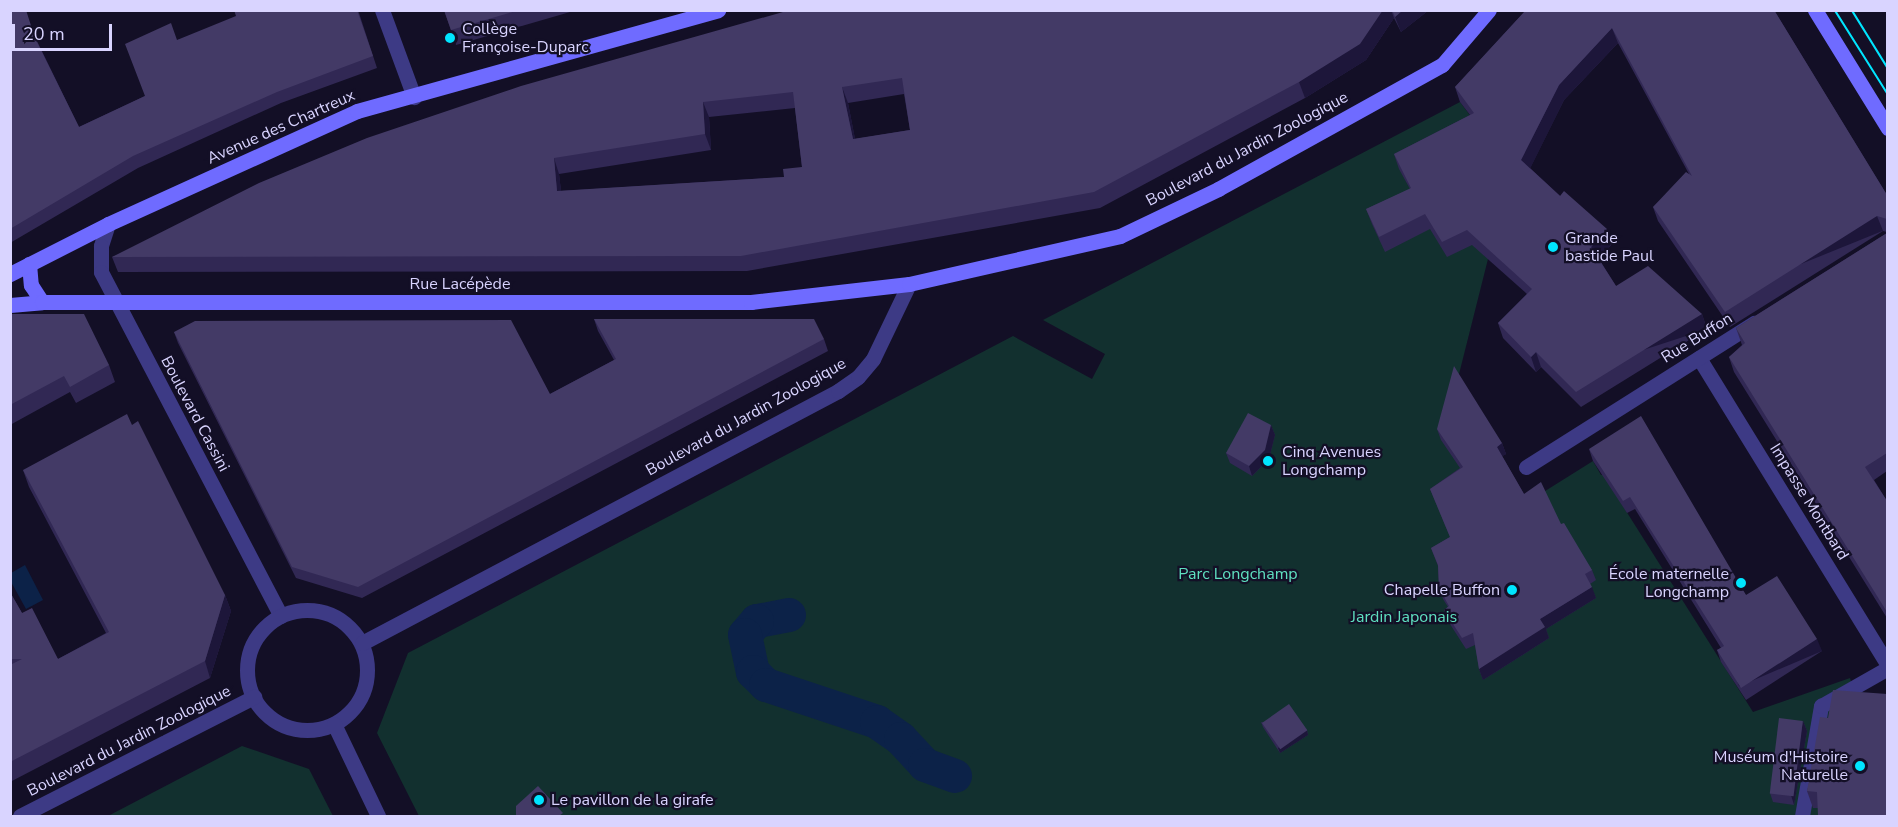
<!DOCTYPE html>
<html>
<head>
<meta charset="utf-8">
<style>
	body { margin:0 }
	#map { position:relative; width:1898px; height:827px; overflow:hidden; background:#130f26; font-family:"Nunito Sans",sans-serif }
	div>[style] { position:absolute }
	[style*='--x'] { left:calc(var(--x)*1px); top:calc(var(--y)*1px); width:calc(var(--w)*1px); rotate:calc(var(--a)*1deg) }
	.green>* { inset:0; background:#12302f }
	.water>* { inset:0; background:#0c2248 }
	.canal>* { height:34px; margin:-17px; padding:0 17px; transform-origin:17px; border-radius:17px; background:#0c2248 }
	.lane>* { height:15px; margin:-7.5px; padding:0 7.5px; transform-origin:7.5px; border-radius:7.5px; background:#3d3a85 }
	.street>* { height:15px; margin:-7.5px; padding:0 7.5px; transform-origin:7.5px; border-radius:7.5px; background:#3d3a85 }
	.street>.ring { margin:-7.5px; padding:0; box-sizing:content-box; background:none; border:15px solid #3d3a85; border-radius:50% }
	.secondary>* { height:15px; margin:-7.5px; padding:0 7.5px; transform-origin:7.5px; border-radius:7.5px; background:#6f6bff }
	.tram>* { height:1.5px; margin:-0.75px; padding:0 0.75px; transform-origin:0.75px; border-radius:0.75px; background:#00e5ff }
	.wall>* { inset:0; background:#312854 }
	.shaded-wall>* { inset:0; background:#1d163a; transform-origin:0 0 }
	.building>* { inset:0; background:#433a66; transform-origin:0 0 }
	.dots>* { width:16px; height:16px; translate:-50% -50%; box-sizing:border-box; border:3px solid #130f26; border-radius:50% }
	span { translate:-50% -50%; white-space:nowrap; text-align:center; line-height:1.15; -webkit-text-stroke:4.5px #130f26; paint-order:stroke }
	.poi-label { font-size:16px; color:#d9d4ff }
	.left { translate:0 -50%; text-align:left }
	.right { translate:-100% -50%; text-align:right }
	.street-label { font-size:16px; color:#d9d4ff }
	.park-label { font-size:16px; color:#5fe0c0 }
	.frame { position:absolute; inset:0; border:12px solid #d9d4ff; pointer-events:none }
	.scale { position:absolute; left:12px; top:24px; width:100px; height:27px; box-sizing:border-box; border:3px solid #d9d4ff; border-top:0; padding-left:8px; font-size:18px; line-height:21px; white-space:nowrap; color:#d9d4ff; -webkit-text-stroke:4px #130f26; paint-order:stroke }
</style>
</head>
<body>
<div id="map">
	<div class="green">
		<div style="clip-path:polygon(1460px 102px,1522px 185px,1488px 259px,1454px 394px,1505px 516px,1593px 461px,1601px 475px,1609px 475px,1621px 503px,1753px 712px,1850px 678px,1887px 816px,419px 816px,377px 733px,408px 653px,1013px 336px,1092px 379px,1105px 354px,1043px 320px)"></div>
		<div style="clip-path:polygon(242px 746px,309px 769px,333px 816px,108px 816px)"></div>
	</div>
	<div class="water">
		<div style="clip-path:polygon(25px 565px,43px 600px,26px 609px,10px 580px,11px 573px)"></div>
	</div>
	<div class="canal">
		<div style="--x:789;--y:615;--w:33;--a:169"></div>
		<div style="--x:757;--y:621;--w:18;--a:131"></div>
		<div style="--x:745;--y:635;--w:38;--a:78"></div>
		<div style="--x:753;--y:672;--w:18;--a:45"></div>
		<div style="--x:766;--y:685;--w:117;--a:18.4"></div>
		<div style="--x:877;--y:722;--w:29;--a:35"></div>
		<div style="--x:901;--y:739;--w:35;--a:47"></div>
		<div style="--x:925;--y:765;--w:32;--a:20"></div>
	</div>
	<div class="lane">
		<div style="--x:1802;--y:816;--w:112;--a:-80.2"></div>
		<div style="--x:1821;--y:706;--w:77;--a:-29.6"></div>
	</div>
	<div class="street">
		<div style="--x:382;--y:10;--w:93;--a:69.8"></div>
		<div style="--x:108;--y:224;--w:23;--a:108"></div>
		<div style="--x:101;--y:246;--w:26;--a:90"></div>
		<div style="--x:101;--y:272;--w:388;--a:62.4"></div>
		<div style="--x:1699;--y:358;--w:361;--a:58.4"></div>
		<div style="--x:1526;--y:467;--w:270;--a:-32.3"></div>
		<div class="ring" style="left:247px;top:610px;width:105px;height:105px"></div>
		<div style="--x:362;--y:643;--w:539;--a:-27.9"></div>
		<div style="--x:838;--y:391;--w:24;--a:-35"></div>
		<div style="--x:858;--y:377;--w:23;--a:-50"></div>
		<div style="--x:873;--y:359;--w:83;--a:-64.4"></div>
		<div style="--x:334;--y:724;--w:102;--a:64.4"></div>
		<div style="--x:20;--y:816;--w:263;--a:-27"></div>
	</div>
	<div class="secondary">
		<div style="--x:1815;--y:10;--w:139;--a:58.3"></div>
		<div style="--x:29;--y:264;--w:21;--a:85"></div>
		<div style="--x:31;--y:285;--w:20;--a:57"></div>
		<div style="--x:10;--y:274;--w:110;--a:-27"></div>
		<div style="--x:108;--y:224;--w:273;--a:-24.4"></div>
		<div style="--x:357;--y:111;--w:375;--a:-15.6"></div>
		<div style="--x:10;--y:305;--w:32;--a:-5"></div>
		<div style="--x:42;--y:302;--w:709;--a:0"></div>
		<div style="--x:751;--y:302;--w:159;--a:-6.5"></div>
		<div style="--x:909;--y:284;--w:216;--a:-12.8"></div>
		<div style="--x:1120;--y:236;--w:109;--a:-25.6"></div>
		<div style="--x:1218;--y:189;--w:256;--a:-29"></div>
		<div style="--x:1442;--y:65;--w:72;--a:-49.5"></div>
	</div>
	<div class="tram">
		<div style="--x:1835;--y:10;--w:99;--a:57.8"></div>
		<div style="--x:1852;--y:10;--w:68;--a:58.2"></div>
	</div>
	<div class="wall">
		<div style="clip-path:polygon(10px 10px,36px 39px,79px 127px,145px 96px,177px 40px,358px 10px,377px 68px,281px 103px,138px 168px,10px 243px)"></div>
		<div style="clip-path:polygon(444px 10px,577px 10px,456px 45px)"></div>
		<div style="clip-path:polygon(evenodd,790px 10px,1429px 10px,1401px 32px,1394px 18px,1366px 60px,1305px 98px,1100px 208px,747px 271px,118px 272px,112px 257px,790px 10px,904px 94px,910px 130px,855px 139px,848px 103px,904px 94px,790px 10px,795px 108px,802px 167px,784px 177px,561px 191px,559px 174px,711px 150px,709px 117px,795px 108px)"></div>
		<div style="clip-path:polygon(1526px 10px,1774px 10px,1887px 195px,1887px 232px,1883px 231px,1730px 327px,1658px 221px,1653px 207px,1689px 174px,1618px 43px,1564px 100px,1530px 168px,1612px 244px,1599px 259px,1616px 286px,1702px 314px,1707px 329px,1581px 407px,1541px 367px,1536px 372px,1503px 338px,1498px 323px,1527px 294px,1472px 245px,1447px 257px,1430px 229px,1385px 252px,1372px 224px,1366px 209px,1410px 189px,1399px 169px,1394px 154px,1470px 115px,1460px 102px,1455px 87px)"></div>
		<div style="clip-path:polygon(1887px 233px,1887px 471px,1874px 480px,1887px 501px,1887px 618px,1734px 372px,1729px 357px,1742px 345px,1736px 328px)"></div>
		<div style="clip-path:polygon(10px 314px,109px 365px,115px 382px,76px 403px,70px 392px,10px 425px)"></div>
		<div style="clip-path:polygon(594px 319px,824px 339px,828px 351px,362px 598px,296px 578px,178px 343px,174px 332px,550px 394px,614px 360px,598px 331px)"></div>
		<div style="clip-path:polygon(1271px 425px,1275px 435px,1269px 459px,1252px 476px,1230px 463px,1226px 453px)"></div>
		<div style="clip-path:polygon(1437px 429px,1502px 443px,1506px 454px,1502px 456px,1524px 494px,1561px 524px,1592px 570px,1596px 580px,1590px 584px,1596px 598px,1546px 629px,1549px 638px,1483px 680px,1479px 669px,1475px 645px,1466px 649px,1448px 621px,1444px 610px,1448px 607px,1443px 599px,1439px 588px,1438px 566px,1431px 548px,1450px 537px,1430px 489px,1460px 468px,1441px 440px)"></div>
		<div style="clip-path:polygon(1589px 449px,1746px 595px,1822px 651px,1746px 700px,1721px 662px,1717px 650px,1721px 648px,1635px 509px,1627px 513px,1593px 461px)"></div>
		<div style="clip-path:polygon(23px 470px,225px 595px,231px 611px,210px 678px,10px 782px,10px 592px,22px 613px,58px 659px,106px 633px,29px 487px)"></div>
		<div style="clip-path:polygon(1828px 718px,1818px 808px,1813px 808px,1807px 791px)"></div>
		<div style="clip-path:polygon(1803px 721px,1807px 731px,1794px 805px,1773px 802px,1770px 793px)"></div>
		<div style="clip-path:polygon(1261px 722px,1307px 730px,1308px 735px,1280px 753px,1263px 727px)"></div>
	</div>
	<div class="shaded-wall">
		<div style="clip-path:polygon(1383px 10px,1391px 10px,1394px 18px,1366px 60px,1305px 98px,1299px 82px)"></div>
		<div style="clip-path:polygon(1403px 10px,1429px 10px,1401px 32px,1395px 17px)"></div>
		<div style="clip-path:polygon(1612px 28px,1618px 43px,1564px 100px,1527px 175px,1521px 160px,1559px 85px)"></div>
		<div style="clip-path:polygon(842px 87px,848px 103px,858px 154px,853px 139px)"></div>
		<div style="clip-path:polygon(703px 102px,709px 117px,711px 150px,705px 134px)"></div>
		<div style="clip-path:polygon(554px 158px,559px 174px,563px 207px,557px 191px)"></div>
		<div style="left:1877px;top:216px;width:16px;height:180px;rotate:68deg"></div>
		<div style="clip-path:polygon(1607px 229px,1612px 244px,1596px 262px,1591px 247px)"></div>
		<div style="left:1702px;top:314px;width:16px;height:148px;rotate:72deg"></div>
		<div style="clip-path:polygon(1536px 352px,1541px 367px,1536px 372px,1531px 357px)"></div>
		<div style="clip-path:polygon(1271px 425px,1275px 435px,1269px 459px,1252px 476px,1249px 466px)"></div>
		<div style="clip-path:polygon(1502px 443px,1506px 454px,1500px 458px,1497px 447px)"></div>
		<div style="clip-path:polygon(1592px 587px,1596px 598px,1546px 629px,1549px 638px,1483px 680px,1479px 669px,1540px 619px)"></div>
		<div style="clip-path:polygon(225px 595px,231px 611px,210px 678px,205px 661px)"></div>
		<div style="left:1817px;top:639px;width:13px;height:90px;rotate:67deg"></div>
		<div style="clip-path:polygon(1803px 721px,1807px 731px,1794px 805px,1791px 795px)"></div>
		<div style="clip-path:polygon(1307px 730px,1308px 735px,1280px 753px,1278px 748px)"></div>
	</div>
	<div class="building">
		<div style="clip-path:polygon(10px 10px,26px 10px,35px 38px,79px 127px,145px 96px,125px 44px,171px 23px,177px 40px,236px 16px,234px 10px,357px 10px,373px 56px,277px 92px,133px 156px,10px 229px)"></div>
		<div style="clip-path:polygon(444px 10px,519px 10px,451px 30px)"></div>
		<div style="clip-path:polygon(evenodd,790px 10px,1383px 10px,1360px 44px,1299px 82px,1094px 192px,741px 256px,112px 257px,259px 183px,367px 138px,521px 86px,790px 10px,902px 78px,910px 130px,853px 139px,842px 87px,902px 78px,790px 10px,793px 92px,802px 167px,783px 169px,784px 177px,557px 191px,554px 158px,705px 134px,703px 102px,793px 92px)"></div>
		<div style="clip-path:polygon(1392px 10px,1403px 10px,1395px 17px)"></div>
		<div style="clip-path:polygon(1526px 10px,1774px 10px,1887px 195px,1887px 219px,1877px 216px,1725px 312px,1653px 207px,1686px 172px,1692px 176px,1612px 28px,1559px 85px,1521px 160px,1560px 196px,1564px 191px,1607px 229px,1591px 247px,1616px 286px,1648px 266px,1702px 314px,1576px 392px,1536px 352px,1531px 357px,1498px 323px,1532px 289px,1467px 230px,1442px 242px,1425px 214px,1379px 237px,1366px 209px,1411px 188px,1394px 154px,1474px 113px,1455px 87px)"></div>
		<div style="clip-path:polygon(1887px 233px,1887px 453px,1865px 467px,1887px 501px,1887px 612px,1729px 357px,1745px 343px,1736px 328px)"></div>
		<div style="clip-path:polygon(10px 314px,84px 314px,109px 365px,70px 387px,64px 376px,10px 405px)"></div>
		<div style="clip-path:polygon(594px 319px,814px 319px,824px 339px,358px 587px,292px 567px,174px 332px,195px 321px,511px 320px,550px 394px,616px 359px)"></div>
		<div style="clip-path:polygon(1454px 366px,1502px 443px,1497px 447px,1524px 494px,1541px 482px,1561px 524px,1564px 523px,1592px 570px,1585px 574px,1592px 587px,1540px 619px,1545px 627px,1479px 669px,1473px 633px,1462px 638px,1444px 610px,1449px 606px,1439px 588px,1438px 565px,1431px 548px,1450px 537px,1430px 489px,1463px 467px,1437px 429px)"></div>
		<div style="clip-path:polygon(1248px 413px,1271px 425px,1265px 450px,1249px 466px,1226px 453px)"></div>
		<div style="clip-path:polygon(127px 414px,132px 425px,138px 421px,225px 595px,205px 661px,10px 762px,10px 665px,22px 659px,10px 659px,10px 592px,22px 613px,32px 608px,58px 659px,109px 632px,23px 470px)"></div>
		<div style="clip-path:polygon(1641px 416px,1746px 595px,1777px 576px,1817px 639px,1741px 688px,1717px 650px,1724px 646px,1630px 497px,1623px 501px,1589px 449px)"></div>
		<div style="clip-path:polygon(1833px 690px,1887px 694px,1887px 816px,1818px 816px,1817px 792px,1807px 791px,1820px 717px,1828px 718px)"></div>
		<div style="left:1289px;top:704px;width:32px;height:33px;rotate:55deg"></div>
		<div style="left:1779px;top:718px;width:24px;height:76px;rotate:7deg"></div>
		<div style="clip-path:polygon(538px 786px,563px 813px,559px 816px,516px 816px,516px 806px)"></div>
	</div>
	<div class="dots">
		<div style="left:450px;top:38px;background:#00e5ff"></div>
		<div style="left:1553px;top:247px;background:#00e5ff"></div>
		<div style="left:1268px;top:461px;background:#00e5ff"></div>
		<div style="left:1741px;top:583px;background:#00e5ff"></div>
		<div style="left:1512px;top:590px;background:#00e5ff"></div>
		<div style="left:1860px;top:766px;background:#00e5ff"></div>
		<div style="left:539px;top:800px;background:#00e5ff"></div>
	</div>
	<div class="poi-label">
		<span class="left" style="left:462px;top:38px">Collège<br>Françoise-Duparc</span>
		<span class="left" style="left:1565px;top:247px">Grande<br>bastide Paul</span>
		<span class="left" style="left:1282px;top:461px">Cinq Avenues<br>Longchamp</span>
		<span class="right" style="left:1729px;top:583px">École maternelle<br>Longchamp</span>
		<span class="right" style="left:1500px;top:590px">Chapelle Buffon</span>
		<span class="right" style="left:1848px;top:766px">Muséum d'Histoire<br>Naturelle</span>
		<span class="left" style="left:551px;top:800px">Le pavillon de la girafe</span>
	</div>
	<div class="street-label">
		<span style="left:281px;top:127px;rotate:-24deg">Avenue des Chartreux</span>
		<span style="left:1247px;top:149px;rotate:-28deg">Boulevard du Jardin Zoologique</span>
		<span style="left:460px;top:284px">Rue Lacépède</span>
		<span style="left:1697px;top:338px;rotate:-32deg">Rue Buffon</span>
		<span style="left:195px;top:414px;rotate:62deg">Boulevard Cassini</span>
		<span style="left:746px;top:417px;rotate:-29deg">Boulevard du Jardin Zoologique</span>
		<span style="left:1809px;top:502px;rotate:58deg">Impasse Montbard</span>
		<span style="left:129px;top:741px;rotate:-27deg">Boulevard du Jardin Zoologique</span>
	</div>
	<div class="park-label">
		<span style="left:1238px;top:574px">Parc Longchamp</span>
		<span style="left:1404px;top:617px">Jardin Japonais</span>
	</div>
	<div class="frame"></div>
	<div class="scale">20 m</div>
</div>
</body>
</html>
